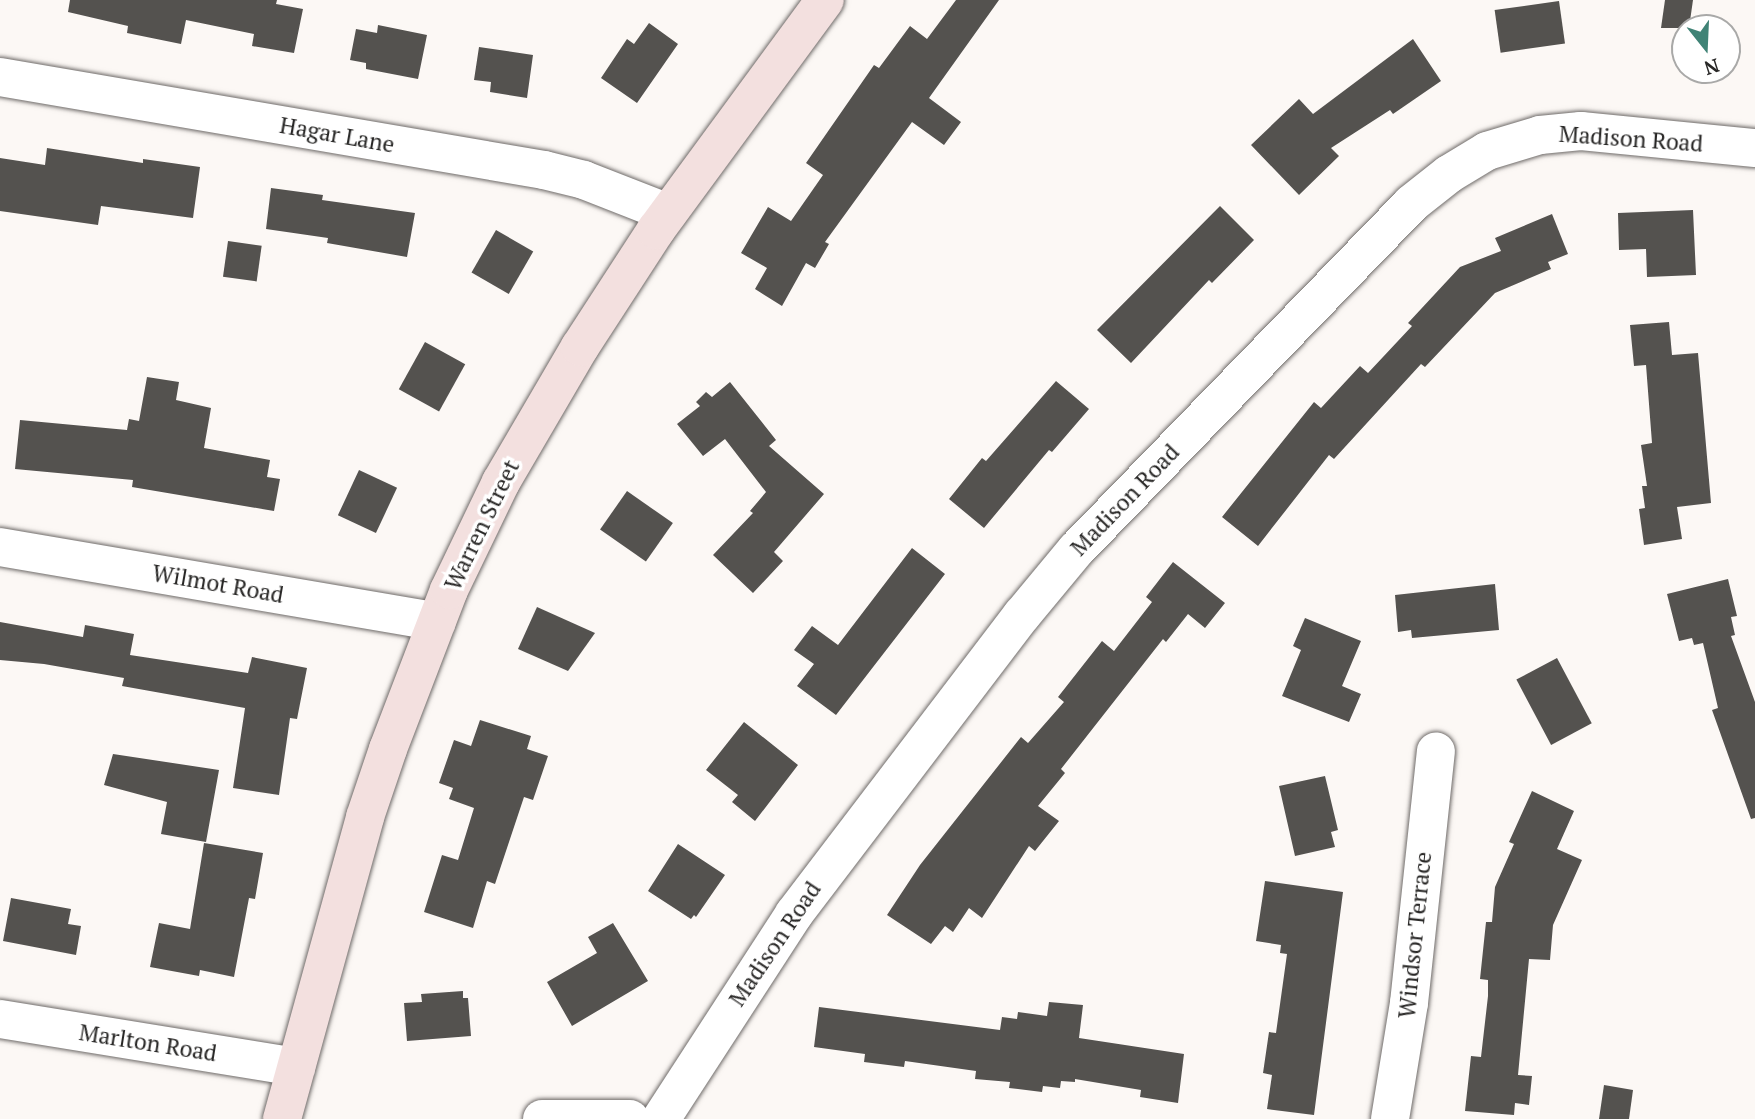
<!DOCTYPE html>
<html>
<head>
<meta charset="utf-8">
<style>
	body { margin:0 }
	#map { position:relative; width:1755px; height:1119px; overflow:hidden; background:#fcf8f5; font-family:"PT Serif",serif }
	div>[style] { position:absolute }
	[style*='--x'] { left:calc(var(--x)*1px); top:calc(var(--y)*1px); width:calc(var(--w)*1px); rotate:calc(var(--a)*1deg) }
	.building>* { inset:0; background:#54524f; transform-origin:0 0 }
	.roads { filter:drop-shadow(0 0 2px #6f6b69) drop-shadow(0 0 2px #6f6b69) }
	.minor>* { height:38px; margin:-19px; padding:0 19px; transform-origin:19px; border-radius:19px; background:#fff }
	.major>* { height:38px; margin:-19px; padding:0 19px; transform-origin:19px; border-radius:19px; background:#f3e0df }
	span { translate:-50% -50%; white-space:nowrap; text-align:center; line-height:1.15; -webkit-text-stroke:7px #fff; paint-order:stroke }
	.street-label { font-size:23px; color:#282726 }
	.north { position:absolute; left:1671px; top:14px; width:70px; height:70px; box-sizing:border-box; background:#fff; border:2px solid #a9a9a8; border-radius:50%; rotate:162deg; font-size:19px; font-weight:700; line-height:28px; text-align:center; color:#282726 }
	.north::after { content:''; display:block; margin:auto; width:24px; height:32px; background:#408376; clip-path:polygon(50% 0,100% 100%,50% 72%,0 100%) }
</style>
</head>
<body>
<div id="map">
	<div class="building">
		<div style="clip-path:polygon(70px 0,277px 0,276px 4px,303px 9px,294px 53px,252px 46px,254px 34px,186px 20px,181px 44px,127px 33px,128px 26px,68px 12px)"></div>
		<div style="clip-path:polygon(956px 0,999px 0,929px 98px,961px 122px,944px 145px,912px 122px,825px 242px,829px 244px,815px 268px,806px 263px,782px 306px,755px 289px,767px 268px,741px 253px,768px 207px,791px 221px,823px 175px,806px 163px,874px 65px,879px 68px,910px 26px,927px 39px)"></div>
		<div style="clip-path:polygon(1665px 0,1693px 0,1689px 28px,1661px 28px)"></div>
		<div style="left:1559px;top:1px;width:43px;height:65px;rotate:82deg"></div>
		<div style="clip-path:polygon(649px 23px,678px 44px,637px 103px,601px 78px,627px 39px,634px 44px)"></div>
		<div style="clip-path:polygon(378px 25px,427px 35px,418px 79px,366px 69px,366px 63px,350px 60px,356px 29px,377px 33px)"></div>
		<div style="clip-path:polygon(1413px 39px,1441px 81px,1393px 114px,1390px 110px,1331px 148px,1339px 156px,1299px 195px,1251px 145px,1299px 99px,1313px 114px)"></div>
		<div style="clip-path:polygon(479px 47px,533px 55px,527px 98px,490px 92px,491px 82px,474px 80px)"></div>
		<div style="clip-path:polygon(47px 148px,143px 163px,143px 159px,200px 167px,193px 218px,101px 206px,98px 225px,0 211px,0 158px,45px 165px)"></div>
		<div style="clip-path:polygon(271px 188px,323px 195px,322px 200px,415px 213px,407px 257px,327px 243px,328px 238px,266px 229px)"></div>
		<div style="clip-path:polygon(1220px 206px,1254px 240px,1212px 283px,1209px 280px,1131px 363px,1097px 330px)"></div>
		<div style="clip-path:polygon(1693px 210px,1696px 275px,1647px 277px,1646px 249px,1619px 250px,1618px 213px)"></div>
		<div style="clip-path:polygon(1552px 214px,1568px 254px,1548px 262px,1551px 269px,1495px 293px,1425px 367px,1421px 364px,1334px 459px,1329px 455px,1258px 546px,1222px 517px,1314px 402px,1321px 408px,1360px 366px,1368px 373px,1412px 326px,1408px 323px,1460px 267px,1501px 251px,1495px 238px)"></div>
		<div style="left:496px;top:230px;width:43px;height:49px;rotate:30deg"></div>
		<div style="left:228px;top:241px;width:34px;height:36px;rotate:8deg"></div>
		<div style="clip-path:polygon(1669px 322px,1672px 355px,1698px 353px,1711px 503px,1677px 507px,1682px 539px,1644px 545px,1639px 509px,1645px 508px,1642px 486px,1647px 486px,1641px 445px,1652px 443px,1646px 365px,1634px 366px,1630px 325px)"></div>
		<div style="left:425px;top:342px;width:46px;height:54px;rotate:29deg"></div>
		<div style="clip-path:polygon(147px 377px,179px 382px,176px 400px,211px 408px,204px 448px,270px 460px,267px 477px,280px 479px,274px 511px,132px 487px,133px 480px,15px 469px,20px 420px,127px 430px,129px 419px,139px 421px)"></div>
		<div style="clip-path:polygon(1056px 381px,1089px 409px,1052px 452px,1049px 450px,984px 528px,949px 499px,982px 458px,986px 461px)"></div>
		<div style="clip-path:polygon(730px 382px,776px 440px,769px 446px,824px 494px,774px 552px,783px 561px,753px 593px,713px 555px,753px 513px,750px 511px,766px 492px,725px 439px,703px 456px,677px 424px,700px 406px,696px 402px,706px 392px,712px 397px)"></div>
		<div style="left:359px;top:470px;width:42px;height:50px;rotate:25deg"></div>
		<div style="left:627px;top:491px;width:56px;height:47px;rotate:35deg"></div>
		<div style="clip-path:polygon(912px 548px,945px 574px,836px 715px,797px 686px,814px 664px,794px 650px,812px 626px,838px 645px)"></div>
		<div style="clip-path:polygon(1173px 562px,1225px 603px,1205px 628px,1188px 614px,1166px 642px,1163px 639px,1061px 769px,1065px 773px,1038px 806px,1059px 821px,1035px 851px,1029px 846px,982px 918px,969px 908px,953px 932px,945px 926px,931px 944px,887px 915px,920px 865px,1021px 737px,1028px 743px,1064px 702px,1058px 697px,1102px 641px,1114px 651px,1152px 602px,1146px 597px)"></div>
		<div style="clip-path:polygon(1728px 579px,1737px 616px,1731px 617px,1735px 635px,1731px 636px,1755px 702px,1755px 818px,1751px 819px,1712px 710px,1718px 708px,1703px 643px,1694px 645px,1692px 638px,1679px 641px,1667px 594px)"></div>
		<div style="clip-path:polygon(1495px 584px,1499px 630px,1412px 638px,1411px 630px,1398px 632px,1395px 595px)"></div>
		<div style="clip-path:polygon(537px 607px,595px 633px,568px 671px,518px 649px)"></div>
		<div style="clip-path:polygon(1305px 618px,1361px 641px,1342px 686px,1361px 694px,1349px 722px,1282px 696px,1301px 650px,1293px 646px)"></div>
		<div style="clip-path:polygon(0 622px,83px 637px,85px 625px,134px 634px,130px 655px,248px 673px,252px 657px,307px 668px,297px 719px,290px 718px,279px 795px,233px 788px,245px 708px,122px 686px,124px 678px,44px 664px,0 660px)"></div>
		<div style="left:1557px;top:658px;width:74px;height:46px;rotate:62deg"></div>
		<div style="clip-path:polygon(480px 720px,531px 736px,527px 749px,548px 756px,533px 800px,524px 797px,495px 884px,487px 881px,473px 928px,424px 912px,442px 855px,458px 860px,474px 808px,449px 799px,453px 788px,439px 783px,454px 740px,471px 746px)"></div>
		<div style="clip-path:polygon(744px 722px,798px 765px,755px 821px,732px 802px,738px 795px,706px 770px)"></div>
		<div style="clip-path:polygon(113px 754px,219px 770px,206px 842px,161px 834px,167px 802px,104px 785px)"></div>
		<div style="clip-path:polygon(1325px 776px,1338px 830px,1331px 832px,1335px 847px,1295px 856px,1279px 786px)"></div>
		<div style="clip-path:polygon(1532px 791px,1574px 811px,1557px 849px,1582px 860px,1553px 925px,1550px 960px,1529px 959px,1518px 1075px,1532px 1076px,1529px 1105px,1515px 1103px,1514px 1115px,1465px 1111px,1471px 1056px,1481px 1057px,1488px 996px,1488px 980px,1480px 979px,1486px 922px,1492px 922px,1495px 887px,1514px 844px,1509px 842px)"></div>
		<div style="clip-path:polygon(204px 843px,263px 853px,255px 899px,249px 898px,234px 977px,200px 970px,199px 976px,150px 967px,159px 923px,190px 929px)"></div>
		<div style="clip-path:polygon(678px 844px,725px 875px,696px 917px,694px 915px,691px 919px,648px 891px)"></div>
		<div style="clip-path:polygon(1265px 881px,1343px 892px,1314px 1115px,1267px 1109px,1272px 1075px,1263px 1073px,1269px 1032px,1276px 1033px,1287px 954px,1280px 953px,1281px 945px,1256px 941px)"></div>
		<div style="clip-path:polygon(11px 898px,71px 909px,68px 924px,81px 926px,76px 955px,3px 941px)"></div>
		<div style="clip-path:polygon(613px 923px,648px 981px,572px 1026px,547px 982px,597px 953px,588px 937px)"></div>
		<div style="clip-path:polygon(463px 991px,463px 998px,468px 998px,471px 1036px,407px 1041px,404px 1003px,422px 1002px,421px 994px)"></div>
		<div style="clip-path:polygon(1049px 1002px,1083px 1005px,1079px 1038px,1184px 1054px,1178px 1103px,1140px 1097px,1141px 1090px,1075px 1079px,1075px 1082px,1061px 1081px,1060px 1088px,1043px 1086px,1042px 1092px,1009px 1088px,1010px 1082px,975px 1079px,976px 1071px,905px 1061px,904px 1067px,864px 1062px,865px 1054px,814px 1047px,819px 1007px,1000px 1030px,1002px 1017px,1017px 1019px,1018px 1012px,1047px 1016px)"></div>
		<div style="clip-path:polygon(1604px 1085px,1633px 1090px,1629px 1119px,1599px 1119px)"></div>
	</div>
	<div class="roads">
		<div class="minor">
			<div style="--x:0;--y:77;--w:552;--a:9.7"></div>
			<div style="--x:544;--y:170;--w:41;--a:14"></div>
			<div style="--x:584;--y:180;--w:90;--a:21.4"></div>
			<div style="--x:0;--y:547;--w:443;--a:9.7"></div>
			<div style="--x:0;--y:1019;--w:300;--a:9.2"></div>
			<div style="--x:542;--y:1119;--w:88;--a:0"></div>
			<div style="--x:661;--y:1119;--w:244;--a:-57"></div>
			<div style="--x:794;--y:914;--w:376;--a:-52.7"></div>
			<div style="--x:1022;--y:615;--w:85;--a:-50.3"></div>
			<div style="--x:1076;--y:550;--w:482;--a:-45.9"></div>
			<div style="--x:1411;--y:204;--w:48;--a:-38.3"></div>
			<div style="--x:1449;--y:174;--w:44;--a:-31.2"></div>
			<div style="--x:1487;--y:151;--w:55;--a:-16.8"></div>
			<div style="--x:1540;--y:135;--w:41;--a:-5.6"></div>
			<div style="--x:1581;--y:131;--w:175;--a:5.6"></div>
			<div style="--x:1390;--y:1119;--w:118;--a:-80.7"></div>
			<div style="--x:1409;--y:1003;--w:253;--a:-83.9"></div>
		</div>
		<div class="major">
			<div style="--x:282;--y:1119;--w:313;--a:-74.6"></div>
			<div style="--x:365;--y:817;--w:72;--a:-71.3"></div>
			<div style="--x:388;--y:749;--w:170;--a:-69"></div>
			<div style="--x:449;--y:590;--w:120;--a:-64.3"></div>
			<div style="--x:501;--y:482;--w:156;--a:-59.7"></div>
			<div style="--x:580;--y:347;--w:140;--a:-57"></div>
			<div style="--x:656;--y:230;--w:285;--a:-53.7"></div>
		</div>
	</div>
	<div class="street-label">
		<span style="left:337px;top:135px;rotate:10deg">Hagar Lane</span>
		<span style="left:1631px;top:139px;rotate:4deg">Madison Road</span>
		<span style="left:1125px;top:500px;rotate:-46deg">Madison Road</span>
		<span style="left:482px;top:525px;rotate:-64deg">Warren Street</span>
		<span style="left:218px;top:584px;rotate:10deg">Wilmot Road</span>
		<span style="left:1415px;top:935px;rotate:-84deg">Windsor Terrace</span>
		<span style="left:775px;top:944px;rotate:-56deg">Madison Road</span>
		<span style="left:148px;top:1043px;rotate:9deg">Marlton Road</span>
	</div>
	<div class="north">N</div>
</div>
</body>
</html>
